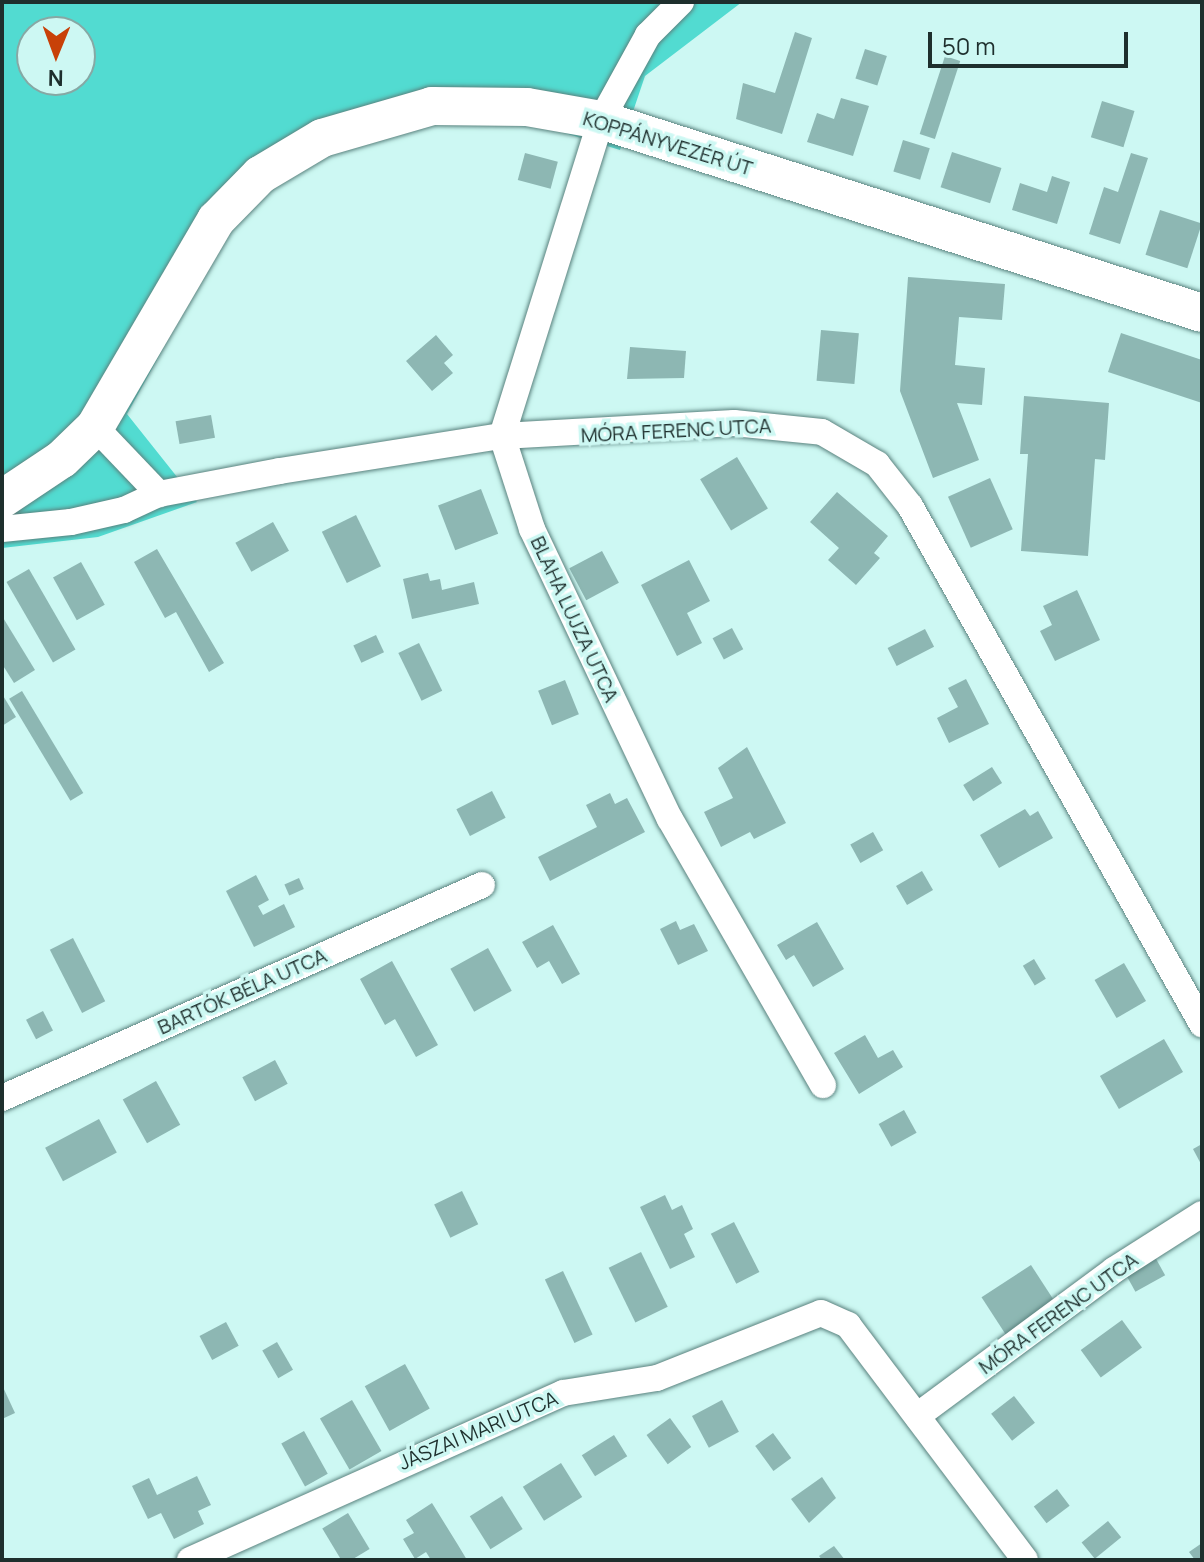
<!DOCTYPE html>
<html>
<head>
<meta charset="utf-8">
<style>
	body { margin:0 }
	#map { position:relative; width:1204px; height:1562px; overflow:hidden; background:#cdf8f3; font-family:Manrope,sans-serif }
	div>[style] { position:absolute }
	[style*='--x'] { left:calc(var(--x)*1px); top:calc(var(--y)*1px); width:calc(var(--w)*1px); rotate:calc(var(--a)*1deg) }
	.green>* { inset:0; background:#52dbd1 }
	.building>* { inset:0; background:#8db7b3; transform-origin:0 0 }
	.roads { filter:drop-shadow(0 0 2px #5a827e) drop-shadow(0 0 2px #5a827e) }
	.street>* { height:26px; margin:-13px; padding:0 13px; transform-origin:13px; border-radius:13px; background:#fff }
	.secondary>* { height:38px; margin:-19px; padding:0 19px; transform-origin:19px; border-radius:19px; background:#fff }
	span { translate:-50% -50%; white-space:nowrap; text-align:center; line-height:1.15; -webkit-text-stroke:7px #cdf8f3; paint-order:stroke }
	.street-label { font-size:20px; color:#1e2f2d }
	.frame { position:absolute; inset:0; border:4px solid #1e2f2d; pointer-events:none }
	.north { position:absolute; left:16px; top:16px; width:80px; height:80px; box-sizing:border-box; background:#cdf8f3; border:2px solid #87a8a4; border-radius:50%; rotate:181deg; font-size:22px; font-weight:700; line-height:32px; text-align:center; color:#1e2f2d }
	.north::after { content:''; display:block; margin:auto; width:28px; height:36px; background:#c84108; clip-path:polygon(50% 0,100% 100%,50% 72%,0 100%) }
	.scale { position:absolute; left:928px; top:32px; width:200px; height:36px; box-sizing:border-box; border:4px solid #1e2f2d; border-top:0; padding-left:10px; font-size:24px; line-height:28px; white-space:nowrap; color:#1e2f2d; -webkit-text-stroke:6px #cdf8f3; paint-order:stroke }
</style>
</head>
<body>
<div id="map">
	<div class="green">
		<div style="clip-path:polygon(evenodd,2px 2px,742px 2px,645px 76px,620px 150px,516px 118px,430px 119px,340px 145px,273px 184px,229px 229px,127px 414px,197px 502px,98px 537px,2px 548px,2px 2px,32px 32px,80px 32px,80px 80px,32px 80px,32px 32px)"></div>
	</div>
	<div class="building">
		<div style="clip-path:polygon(795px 32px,812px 38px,782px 134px,736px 119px,743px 83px,775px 93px)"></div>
		<div style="left:865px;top:49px;width:23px;height:31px;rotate:18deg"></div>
		<div style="left:945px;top:56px;width:16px;height:82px;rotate:18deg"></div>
		<div style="clip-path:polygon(841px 98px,869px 106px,853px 156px,807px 142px,817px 113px,834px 119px)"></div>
		<div style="left:1102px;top:101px;width:34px;height:38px;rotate:17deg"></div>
		<div style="left:903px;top:140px;width:28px;height:33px;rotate:17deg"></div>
		<div style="left:952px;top:152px;width:52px;height:37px;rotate:18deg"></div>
		<div style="left:525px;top:153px;width:34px;height:28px;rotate:15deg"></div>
		<div style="clip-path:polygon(1131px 153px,1148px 158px,1120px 244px,1089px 234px,1104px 187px,1118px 192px)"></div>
		<div style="clip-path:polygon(1052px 176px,1070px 182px,1057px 224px,1012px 210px,1020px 183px,1047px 192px)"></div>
		<div style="left:1160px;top:210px;width:44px;height:47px;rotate:18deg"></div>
		<div style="clip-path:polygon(908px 277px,1005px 284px,1002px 320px,959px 317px,955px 365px,985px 368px,982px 405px,957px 403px,979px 460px,933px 478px,900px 391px)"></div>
		<div style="left:821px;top:330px;width:38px;height:51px;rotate:5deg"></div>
		<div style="clip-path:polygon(1121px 333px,1202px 360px,1202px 403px,1108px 372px)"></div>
		<div style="clip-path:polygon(436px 335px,453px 355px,444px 363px,453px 373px,432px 391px,406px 361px)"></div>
		<div style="clip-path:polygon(630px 347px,686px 351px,684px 378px,627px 379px)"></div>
		<div style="clip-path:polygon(1024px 396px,1109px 403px,1105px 460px,1095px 459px,1088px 556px,1021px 551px,1028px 454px,1020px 454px)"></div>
		<div style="left:211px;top:415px;width:23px;height:36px;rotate:80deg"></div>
		<div style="left:737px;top:457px;width:60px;height:43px;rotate:59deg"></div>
		<div style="left:990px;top:478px;width:56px;height:46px;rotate:66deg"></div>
		<div style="left:481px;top:489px;width:48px;height:46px;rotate:69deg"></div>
		<div style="clip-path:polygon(837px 492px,888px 536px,874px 553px,880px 558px,856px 585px,828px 560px,839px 548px,810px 522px)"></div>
		<div style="left:356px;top:515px;width:57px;height:38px;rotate:64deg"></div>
		<div style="left:273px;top:522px;width:33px;height:43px;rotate:61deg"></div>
		<div style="clip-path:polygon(157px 549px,224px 663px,209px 672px,176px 612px,165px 618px,134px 562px)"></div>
		<div style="left:602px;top:551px;width:36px;height:37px;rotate:62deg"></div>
		<div style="clip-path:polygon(689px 560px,710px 601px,687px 613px,702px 643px,677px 656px,641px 585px)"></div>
		<div style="left:81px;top:562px;width:49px;height:32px;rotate:61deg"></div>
		<div style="left:29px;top:569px;width:93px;height:26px;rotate:60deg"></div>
		<div style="clip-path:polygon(428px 573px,430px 581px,440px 579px,442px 590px,474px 582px,479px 604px,412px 619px,403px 579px)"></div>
		<div style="clip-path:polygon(1077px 590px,1100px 640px,1055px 661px,1040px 631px,1052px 625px,1043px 606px)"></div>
		<div style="clip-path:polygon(2px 616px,35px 670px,14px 683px,2px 664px)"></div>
		<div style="left:732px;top:628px;width:24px;height:22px;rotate:62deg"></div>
		<div style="left:925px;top:629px;width:20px;height:42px;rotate:63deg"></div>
		<div style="left:376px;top:635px;width:19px;height:25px;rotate:65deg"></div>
		<div style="left:419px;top:643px;width:53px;height:23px;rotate:64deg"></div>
		<div style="clip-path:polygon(966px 679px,989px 724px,949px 743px,937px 718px,958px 707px,948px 688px)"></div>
		<div style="left:565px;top:680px;width:37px;height:29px;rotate:68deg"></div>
		<div style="left:22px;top:691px;width:119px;height:15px;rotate:59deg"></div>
		<div style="clip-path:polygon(2px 694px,16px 717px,2px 726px)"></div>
		<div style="clip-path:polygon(747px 747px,786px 823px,754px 839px,750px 832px,721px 847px,704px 812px,733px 798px,718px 768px)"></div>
		<div style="left:992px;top:767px;width:19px;height:34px;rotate:58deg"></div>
		<div style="left:492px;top:791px;width:30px;height:40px;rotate:63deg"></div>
		<div style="clip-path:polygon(610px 793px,615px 804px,627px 798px,645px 832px,550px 881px,538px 857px,597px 827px,586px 805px)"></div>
		<div style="clip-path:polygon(1025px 809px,1030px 816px,1038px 811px,1053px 838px,999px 868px,980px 835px)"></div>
		<div style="left:873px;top:832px;width:21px;height:26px;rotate:61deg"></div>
		<div style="left:922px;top:871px;width:22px;height:30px;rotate:60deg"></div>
		<div style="clip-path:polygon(256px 875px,269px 900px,258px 906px,263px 915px,284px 904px,295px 927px,254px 947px,226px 891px)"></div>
		<div style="left:299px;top:878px;width:12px;height:16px;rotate:66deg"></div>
		<div style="clip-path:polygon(676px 921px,680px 930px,694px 924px,708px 951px,678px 965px,660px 929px)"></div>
		<div style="clip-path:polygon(817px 922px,844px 969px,813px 987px,794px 955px,786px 960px,777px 945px)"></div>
		<div style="clip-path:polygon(553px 925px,580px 974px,562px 984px,549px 961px,537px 968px,522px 942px)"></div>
		<div style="left:73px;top:938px;width:71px;height:26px;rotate:63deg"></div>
		<div style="left:488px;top:948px;width:49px;height:43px;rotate:61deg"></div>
		<div style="left:1034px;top:959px;width:23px;height:13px;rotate:59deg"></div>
		<div style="clip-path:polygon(392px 961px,438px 1045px,416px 1057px,395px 1019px,385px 1025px,360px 979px)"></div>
		<div style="left:1124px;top:963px;width:44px;height:34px;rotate:60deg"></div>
		<div style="left:43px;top:1011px;width:22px;height:19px;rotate:63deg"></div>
		<div style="clip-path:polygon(865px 1035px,878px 1058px,893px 1050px,903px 1067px,859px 1094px,834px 1053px)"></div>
		<div style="left:1164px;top:1039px;width:38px;height:74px;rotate:60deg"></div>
		<div style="left:275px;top:1060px;width:27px;height:37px;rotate:62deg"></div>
		<div style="left:156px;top:1081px;width:50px;height:38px;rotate:61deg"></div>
		<div style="left:904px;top:1110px;width:26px;height:29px;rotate:61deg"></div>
		<div style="left:99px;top:1119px;width:38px;height:61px;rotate:62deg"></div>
		<div style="clip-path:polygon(1202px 1144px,1202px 1166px,1193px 1149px)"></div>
		<div style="left:462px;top:1191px;width:37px;height:31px;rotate:64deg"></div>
		<div style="clip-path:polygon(665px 1195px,672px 1210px,682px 1205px,693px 1229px,684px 1234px,695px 1257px,670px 1269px,640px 1207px)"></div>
		<div style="left:734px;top:1222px;width:56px;height:26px;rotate:63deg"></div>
		<div style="left:641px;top:1252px;width:61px;height:36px;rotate:64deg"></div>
		<div style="left:1155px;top:1257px;width:21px;height:34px;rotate:61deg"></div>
		<div style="left:1031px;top:1265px;width:48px;height:59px;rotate:57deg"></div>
		<div style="left:563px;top:1271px;width:70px;height:20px;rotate:65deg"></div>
		<div style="left:1122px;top:1320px;width:34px;height:51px;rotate:54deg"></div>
		<div style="left:226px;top:1322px;width:27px;height:30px;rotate:62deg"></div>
		<div style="left:277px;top:1342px;width:32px;height:17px;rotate:60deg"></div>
		<div style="left:405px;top:1364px;width:51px;height:46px;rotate:61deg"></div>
		<div style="clip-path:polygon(2px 1385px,15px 1413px,2px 1419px)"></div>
		<div style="left:1014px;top:1396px;width:34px;height:29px;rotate:52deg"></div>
		<div style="left:352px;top:1400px;width:59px;height:37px;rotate:60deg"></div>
		<div style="left:722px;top:1400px;width:36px;height:34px;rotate:62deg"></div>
		<div style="left:670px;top:1418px;width:36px;height:29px;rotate:54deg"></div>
		<div style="left:304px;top:1431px;width:49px;height:26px;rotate:61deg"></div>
		<div style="left:773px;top:1433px;width:31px;height:22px;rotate:54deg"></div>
		<div style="left:614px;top:1435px;width:25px;height:38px;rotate:58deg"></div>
		<div style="left:561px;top:1463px;width:40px;height:45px;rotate:58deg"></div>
		<div style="clip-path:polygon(197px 1476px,211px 1505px,198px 1511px,204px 1524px,174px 1539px,161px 1513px,148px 1519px,132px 1486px,149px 1478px,157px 1495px)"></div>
		<div style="clip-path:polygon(822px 1477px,836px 1498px,809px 1523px,791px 1499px)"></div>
		<div style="left:1057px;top:1489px;width:21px;height:29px;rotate:53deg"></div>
		<div style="left:502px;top:1496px;width:39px;height:38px;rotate:58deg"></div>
		<div style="clip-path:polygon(432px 1503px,458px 1545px,467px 1560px,431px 1560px,426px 1552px,415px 1559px,403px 1539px,414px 1533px,406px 1520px)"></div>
		<div style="left:348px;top:1513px;width:42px;height:30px;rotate:59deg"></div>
		<div style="left:1108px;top:1521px;width:21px;height:34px;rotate:51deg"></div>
		<div style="clip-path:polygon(1202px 1543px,1202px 1560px,1195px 1560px,1189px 1552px)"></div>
		<div style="clip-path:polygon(834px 1546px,845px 1560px,822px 1560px,819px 1556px)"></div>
	</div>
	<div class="roads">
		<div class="street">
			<div style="--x:681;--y:2;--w:47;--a:135"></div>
			<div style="--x:648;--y:35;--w:97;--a:118.9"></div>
			<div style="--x:601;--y:120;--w:331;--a:107.4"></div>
			<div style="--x:502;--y:436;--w:98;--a:72.1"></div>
			<div style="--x:532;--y:529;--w:321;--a:64.6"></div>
			<div style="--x:670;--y:819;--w:307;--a:60.1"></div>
			<div style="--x:95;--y:427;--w:93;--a:46.3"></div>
			<div style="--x:2;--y:529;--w:69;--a:-5.8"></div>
			<div style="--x:71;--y:522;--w:54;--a:-12.8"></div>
			<div style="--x:124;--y:510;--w:38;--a:-25"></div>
			<div style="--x:159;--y:494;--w:123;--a:-10.8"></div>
			<div style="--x:280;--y:471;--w:225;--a:-9"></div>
			<div style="--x:502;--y:436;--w:232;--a:-3.2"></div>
			<div style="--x:734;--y:423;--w:88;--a:5.8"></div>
			<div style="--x:822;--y:432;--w:64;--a:30.2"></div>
			<div style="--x:877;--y:464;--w:53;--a:51.8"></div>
			<div style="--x:910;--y:506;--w:595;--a:60.59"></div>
			<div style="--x:2;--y:1098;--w:525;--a:-23.93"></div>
			<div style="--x:917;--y:1416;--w:245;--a:-36.5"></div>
			<div style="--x:1114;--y:1270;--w:104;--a:-32.5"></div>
			<div style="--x:190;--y:1560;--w:409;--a:-24.1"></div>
			<div style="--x:563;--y:1393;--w:95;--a:-9.1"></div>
			<div style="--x:657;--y:1378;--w:176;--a:-21.6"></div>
			<div style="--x:821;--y:1313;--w:30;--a:24"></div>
			<div style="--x:848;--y:1325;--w:294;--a:53"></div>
		</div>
		<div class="secondary">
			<div style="--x:2;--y:499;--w:72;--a:-33.7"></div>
			<div style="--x:62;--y:459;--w:46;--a:-44.1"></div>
			<div style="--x:95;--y:427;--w:240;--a:-59.7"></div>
			<div style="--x:216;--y:220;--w:63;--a:-45.6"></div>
			<div style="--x:260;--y:175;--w:72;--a:-30.8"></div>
			<div style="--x:322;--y:138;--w:115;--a:-16.2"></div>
			<div style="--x:432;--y:106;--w:95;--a:0.6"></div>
			<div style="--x:527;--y:107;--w:75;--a:10"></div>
			<div style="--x:601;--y:120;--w:631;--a:17.8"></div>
		</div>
	</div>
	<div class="street-label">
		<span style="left:668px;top:143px;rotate:17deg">KOPPÁNYVEZÉR ÚT</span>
		<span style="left:676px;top:430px;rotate:-3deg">MÓRA FERENC UTCA</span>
		<span style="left:575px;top:619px;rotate:65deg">BLAHA LUJZA UTCA</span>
		<span style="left:242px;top:991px;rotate:-24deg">BARTÓK BÉLA UTCA</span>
		<span style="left:1058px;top:1313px;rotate:-36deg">MÓRA FERENC UTCA</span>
		<span style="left:478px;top:1430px;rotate:-23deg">JÁSZAI MARI UTCA</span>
	</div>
	<div class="frame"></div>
	<div class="north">N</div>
	<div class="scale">50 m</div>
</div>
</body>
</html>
